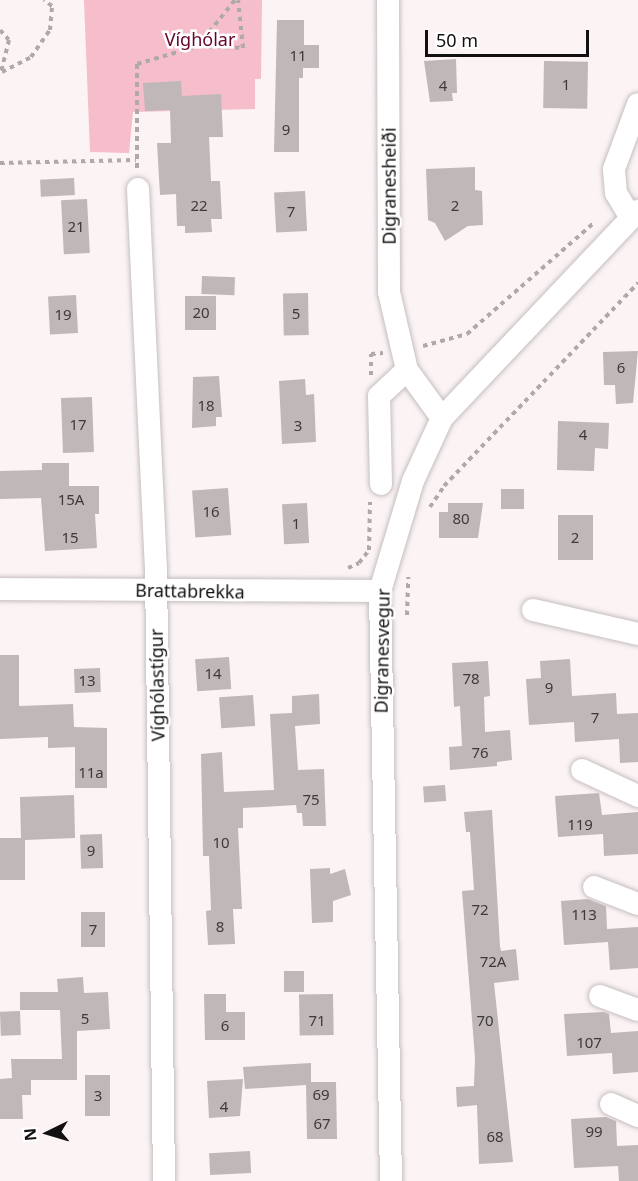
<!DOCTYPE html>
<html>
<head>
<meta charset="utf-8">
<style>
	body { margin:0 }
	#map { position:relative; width:638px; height:1181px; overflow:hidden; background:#fbf3f4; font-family:"Noto Sans",sans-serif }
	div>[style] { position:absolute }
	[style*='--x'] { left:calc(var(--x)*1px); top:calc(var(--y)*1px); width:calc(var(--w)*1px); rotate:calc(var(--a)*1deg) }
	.green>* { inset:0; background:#f6bdca }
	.building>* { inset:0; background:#bfb7b8; transform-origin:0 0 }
	.path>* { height:4px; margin-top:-2px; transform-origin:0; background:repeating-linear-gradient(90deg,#afa9aa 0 4.5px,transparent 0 9px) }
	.roads { filter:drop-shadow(0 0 2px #c5bebf) drop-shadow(0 0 2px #c5bebf) }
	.minor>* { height:22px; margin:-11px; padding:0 11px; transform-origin:11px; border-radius:11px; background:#fff }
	span { translate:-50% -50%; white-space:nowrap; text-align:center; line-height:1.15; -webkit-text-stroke:5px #fff; paint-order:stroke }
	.number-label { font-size:15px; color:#3d3a3a }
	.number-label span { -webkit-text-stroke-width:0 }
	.park-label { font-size:18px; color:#64042d }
	.street-label { font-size:18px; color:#121010 }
	.north { position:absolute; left:18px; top:1103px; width:60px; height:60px; -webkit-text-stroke:4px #fff; paint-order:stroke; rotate:265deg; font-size:16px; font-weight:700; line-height:24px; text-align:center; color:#121010 }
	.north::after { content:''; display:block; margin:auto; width:21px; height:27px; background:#121010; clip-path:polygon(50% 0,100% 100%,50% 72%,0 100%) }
	.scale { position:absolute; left:425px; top:30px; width:164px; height:27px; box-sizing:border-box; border:3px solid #121010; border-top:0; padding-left:8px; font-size:18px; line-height:21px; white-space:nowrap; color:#121010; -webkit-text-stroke:4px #fff; paint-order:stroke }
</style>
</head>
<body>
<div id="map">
	<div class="green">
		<div style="clip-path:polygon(84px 0,262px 0,261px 79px,255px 79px,255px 109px,133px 112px,129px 153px,90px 152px)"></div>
	</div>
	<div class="building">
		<div style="clip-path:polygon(277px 20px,304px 20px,304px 45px,319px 45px,319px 68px,303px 68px,303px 78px,299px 78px,299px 152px,274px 152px)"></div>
		<div style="clip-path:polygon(456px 59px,457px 93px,452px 93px,453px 101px,430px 102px,424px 61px)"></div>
		<div style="left:544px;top:61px;width:44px;height:47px;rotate:1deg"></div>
		<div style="clip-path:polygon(181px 81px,182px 96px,221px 94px,223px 137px,209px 137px,211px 181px,220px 181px,222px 219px,211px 219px,212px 232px,185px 233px,185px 226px,177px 226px,176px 194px,160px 195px,157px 143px,171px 143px,170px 110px,145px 111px,143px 83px)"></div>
		<div style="clip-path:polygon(475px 167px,475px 190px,482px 191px,483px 225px,468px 226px,445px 241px,435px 223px,428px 220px,426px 169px)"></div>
		<div style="left:74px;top:178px;width:17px;height:34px;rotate:87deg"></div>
		<div style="left:305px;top:191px;width:40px;height:31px;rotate:87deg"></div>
		<div style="left:87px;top:199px;width:54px;height:26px;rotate:87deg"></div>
		<div style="left:202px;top:276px;width:33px;height:18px;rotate:2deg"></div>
		<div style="left:308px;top:293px;width:42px;height:25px;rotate:89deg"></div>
		<div style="left:76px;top:295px;width:38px;height:28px;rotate:87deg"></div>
		<div style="left:185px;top:296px;width:31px;height:34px"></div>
		<div style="clip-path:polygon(638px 351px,633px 403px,616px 404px,615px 385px,604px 385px,603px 352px)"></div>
		<div style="clip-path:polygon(219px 376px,222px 417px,216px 417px,216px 426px,192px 428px,193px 377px)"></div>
		<div style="clip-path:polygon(305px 379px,306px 395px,314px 394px,316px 442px,282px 444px,279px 381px)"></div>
		<div style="left:92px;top:397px;width:55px;height:31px;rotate:88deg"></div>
		<div style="clip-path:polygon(558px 421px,609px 423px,608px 449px,595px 448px,594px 471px,557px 470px)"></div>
		<div style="clip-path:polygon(42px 463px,69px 463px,69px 486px,99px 486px,99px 514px,95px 514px,97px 548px,45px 551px,41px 498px,0 499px,0 471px,42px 470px)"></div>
		<div style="left:228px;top:488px;width:47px;height:36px;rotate:86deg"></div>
		<div style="left:501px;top:489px;width:23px;height:20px"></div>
		<div style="left:307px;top:503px;width:40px;height:25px;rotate:87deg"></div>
		<div style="clip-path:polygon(448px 503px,483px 503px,478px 538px,439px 538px,439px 512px,448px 512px)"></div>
		<div style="left:558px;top:515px;width:35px;height:45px"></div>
		<div style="clip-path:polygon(0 655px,19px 655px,19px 706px,73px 704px,74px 727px,107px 728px,107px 788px,75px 788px,75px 747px,48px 748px,48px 737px,0 739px)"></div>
		<div style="left:229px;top:657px;width:32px;height:34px;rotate:86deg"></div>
		<div style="clip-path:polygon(570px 659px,572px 696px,616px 693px,617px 714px,638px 713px,638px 762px,620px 763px,619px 739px,575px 742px,574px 722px,529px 725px,526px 679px,541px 678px,540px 661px)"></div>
		<div style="clip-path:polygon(488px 661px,490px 696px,484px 697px,485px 732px,510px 730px,512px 760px,497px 762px,497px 766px,450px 770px,449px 747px,462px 746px,460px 706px,454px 707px,452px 663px)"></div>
		<div style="left:100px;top:668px;width:24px;height:26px;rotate:88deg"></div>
		<div style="clip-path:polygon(319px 694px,320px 724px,295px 726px,298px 770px,324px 769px,326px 826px,303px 826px,302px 813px,297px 813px,296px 805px,243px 808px,243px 828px,238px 828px,242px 909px,233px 909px,235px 944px,208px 945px,206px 911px,211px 910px,209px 856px,203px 856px,201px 754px,222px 752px,224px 792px,274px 790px,270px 714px,292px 713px,292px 696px)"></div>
		<div style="left:253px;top:695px;width:31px;height:34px;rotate:86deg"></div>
		<div style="left:445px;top:785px;width:16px;height:22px;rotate:86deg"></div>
		<div style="clip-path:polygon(599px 793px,602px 815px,638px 812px,638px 854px,604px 856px,603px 834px,558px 837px,555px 796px)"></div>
		<div style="clip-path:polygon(74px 795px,75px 838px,25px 840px,25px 880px,0 880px,0 838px,21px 838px,20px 797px)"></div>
		<div style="clip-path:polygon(492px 810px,500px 946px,501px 951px,516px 949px,519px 980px,494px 983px,513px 1162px,479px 1164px,477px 1105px,457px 1107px,456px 1087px,474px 1086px,475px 1058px,462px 891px,474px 890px,470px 832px,466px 832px,464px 812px)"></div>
		<div style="left:102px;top:834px;width:34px;height:22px;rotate:88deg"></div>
		<div style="clip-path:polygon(330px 868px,330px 874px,345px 869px,351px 895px,333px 901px,333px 922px,312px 923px,310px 869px)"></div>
		<div style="clip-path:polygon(588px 899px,606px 906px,607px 929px,638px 927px,638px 968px,610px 970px,608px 942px,564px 945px,561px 901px)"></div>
		<div style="left:81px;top:912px;width:24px;height:35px"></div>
		<div style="left:304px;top:971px;width:21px;height:20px;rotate:90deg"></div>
		<div style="clip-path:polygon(83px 977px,84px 993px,108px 992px,110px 1029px,77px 1031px,77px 1080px,31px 1080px,31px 1095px,22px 1095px,23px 1119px,0 1119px,0 1079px,12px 1078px,11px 1059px,62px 1059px,60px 1010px,20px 1010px,20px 992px,58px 992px,57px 979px)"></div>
		<div style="clip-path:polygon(204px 994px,226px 994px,226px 1012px,245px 1012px,245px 1040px,205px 1040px)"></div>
		<div style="left:333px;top:994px;width:41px;height:34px;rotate:89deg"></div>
		<div style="left:20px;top:1011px;width:24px;height:20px;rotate:88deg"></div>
		<div style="clip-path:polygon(604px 1012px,609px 1014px,611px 1033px,638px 1031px,638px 1072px,613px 1074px,612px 1053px,567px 1056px,564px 1014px)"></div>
		<div style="clip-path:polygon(311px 1063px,311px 1082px,336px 1082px,337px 1139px,307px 1139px,306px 1085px,245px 1089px,243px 1067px)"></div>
		<div style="left:110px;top:1075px;width:41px;height:25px;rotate:90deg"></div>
		<div style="clip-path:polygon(243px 1079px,240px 1116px,209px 1118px,207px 1081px)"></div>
		<div style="clip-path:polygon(606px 1117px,616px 1121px,617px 1146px,638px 1145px,638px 1181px,619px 1181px,618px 1166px,574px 1168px,571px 1119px)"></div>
		<div style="left:250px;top:1151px;width:22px;height:41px;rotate:87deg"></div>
	</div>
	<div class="path">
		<div style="--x:0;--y:30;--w:13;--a:48"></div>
		<div style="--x:9;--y:40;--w:34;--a:104"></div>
		<div style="--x:199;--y:46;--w:44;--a:2.6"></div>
		<div style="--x:243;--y:48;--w:48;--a:-95.9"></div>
		<div style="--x:2;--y:72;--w:33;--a:-27"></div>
		<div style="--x:31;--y:57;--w:33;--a:-55"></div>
		<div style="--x:50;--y:30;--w:24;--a:-85"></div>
		<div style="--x:52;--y:6;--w:10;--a:-143"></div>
		<div style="--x:0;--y:163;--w:136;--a:-1.3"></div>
		<div style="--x:137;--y:168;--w:104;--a:-90"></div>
		<div style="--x:137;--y:64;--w:64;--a:-16.4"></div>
		<div style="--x:198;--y:46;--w:59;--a:-51.2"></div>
		<div style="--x:423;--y:346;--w:46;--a:-15.3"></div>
		<div style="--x:467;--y:334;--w:171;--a:-41.2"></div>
		<div style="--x:371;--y:375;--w:21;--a:-90"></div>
		<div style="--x:371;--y:354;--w:12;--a:-5"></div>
		<div style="--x:430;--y:507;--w:25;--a:-56"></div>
		<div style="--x:444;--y:486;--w:281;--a:-46.3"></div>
		<div style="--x:348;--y:568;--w:12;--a:-24"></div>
		<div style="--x:359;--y:563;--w:16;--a:-52"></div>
		<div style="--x:369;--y:550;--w:48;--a:-88.8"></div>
		<div style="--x:407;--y:615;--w:38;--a:-88"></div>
	</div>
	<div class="roads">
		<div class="minor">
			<div style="--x:388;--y:0;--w:292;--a:89.8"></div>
			<div style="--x:389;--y:292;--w:80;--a:77"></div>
			<div style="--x:407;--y:370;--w:59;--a:53.9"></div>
			<div style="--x:138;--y:189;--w:380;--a:87.3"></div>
			<div style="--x:156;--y:569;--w:612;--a:89.25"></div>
			<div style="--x:631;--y:218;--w:29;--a:-121"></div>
			<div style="--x:616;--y:193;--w:24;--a:-95"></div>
			<div style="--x:614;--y:169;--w:69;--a:-69.7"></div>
			<div style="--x:381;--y:484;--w:88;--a:-91.3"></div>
			<div style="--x:379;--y:396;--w:38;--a:-43"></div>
			<div style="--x:0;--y:589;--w:380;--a:0.3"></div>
			<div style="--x:533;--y:610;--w:108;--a:12.9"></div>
			<div style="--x:582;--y:770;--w:62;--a:24.9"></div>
			<div style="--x:594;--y:887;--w:47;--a:21.1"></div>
			<div style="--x:600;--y:996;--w:40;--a:20.2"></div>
			<div style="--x:611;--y:1104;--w:30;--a:24"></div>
			<div style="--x:391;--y:1181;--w:590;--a:-91.07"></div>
			<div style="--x:380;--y:591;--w:115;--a:-73.3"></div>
			<div style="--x:413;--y:481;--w:69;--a:-65.3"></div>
			<div style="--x:442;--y:418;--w:285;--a:-46.6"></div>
		</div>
	</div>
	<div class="number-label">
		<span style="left:298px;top:56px">11</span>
		<span style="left:566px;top:85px">1</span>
		<span style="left:443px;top:86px">4</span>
		<span style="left:286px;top:130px">9</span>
		<span style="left:199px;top:206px">22</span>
		<span style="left:455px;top:206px">2</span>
		<span style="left:291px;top:212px">7</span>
		<span style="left:76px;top:227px">21</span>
		<span style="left:201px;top:313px">20</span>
		<span style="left:296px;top:314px">5</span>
		<span style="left:63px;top:315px">19</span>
		<span style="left:621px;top:368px">6</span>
		<span style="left:206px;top:406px">18</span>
		<span style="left:78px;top:425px">17</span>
		<span style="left:298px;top:426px">3</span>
		<span style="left:583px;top:435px">4</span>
		<span style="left:71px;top:500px">15A</span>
		<span style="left:211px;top:512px">16</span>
		<span style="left:461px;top:519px">80</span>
		<span style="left:296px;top:524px">1</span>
		<span style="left:70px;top:538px">15</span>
		<span style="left:575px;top:538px">2</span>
		<span style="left:213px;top:674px">14</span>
		<span style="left:471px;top:679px">78</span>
		<span style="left:87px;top:681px">13</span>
		<span style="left:549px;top:688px">9</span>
		<span style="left:595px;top:718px">7</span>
		<span style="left:480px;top:753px">76</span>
		<span style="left:91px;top:773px">11a</span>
		<span style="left:311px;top:800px">75</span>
		<span style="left:580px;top:825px">119</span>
		<span style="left:221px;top:843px">10</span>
		<span style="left:91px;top:851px">9</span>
		<span style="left:480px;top:910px">72</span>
		<span style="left:584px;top:915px">113</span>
		<span style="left:220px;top:927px">8</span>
		<span style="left:93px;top:930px">7</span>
		<span style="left:493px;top:962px">72A</span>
		<span style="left:85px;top:1019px">5</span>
		<span style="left:317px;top:1021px">71</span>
		<span style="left:485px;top:1021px">70</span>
		<span style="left:225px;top:1026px">6</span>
		<span style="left:589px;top:1043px">107</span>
		<span style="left:321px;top:1095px">69</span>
		<span style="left:98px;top:1096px">3</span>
		<span style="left:224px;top:1107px">4</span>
		<span style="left:322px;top:1124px">67</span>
		<span style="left:594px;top:1132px">99</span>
		<span style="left:495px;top:1137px">68</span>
	</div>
	<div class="park-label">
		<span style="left:200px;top:39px">Víghólar</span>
	</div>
	<div class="street-label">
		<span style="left:389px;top:186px;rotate:-90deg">Digranesheiði</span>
		<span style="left:190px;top:591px;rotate:1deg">Brattabrekka</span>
		<span style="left:382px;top:651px;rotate:-89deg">Digranesvegur</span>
		<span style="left:157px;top:685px;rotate:-91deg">Víghólastígur</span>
	</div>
	<div class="north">N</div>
	<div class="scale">50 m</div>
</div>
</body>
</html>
